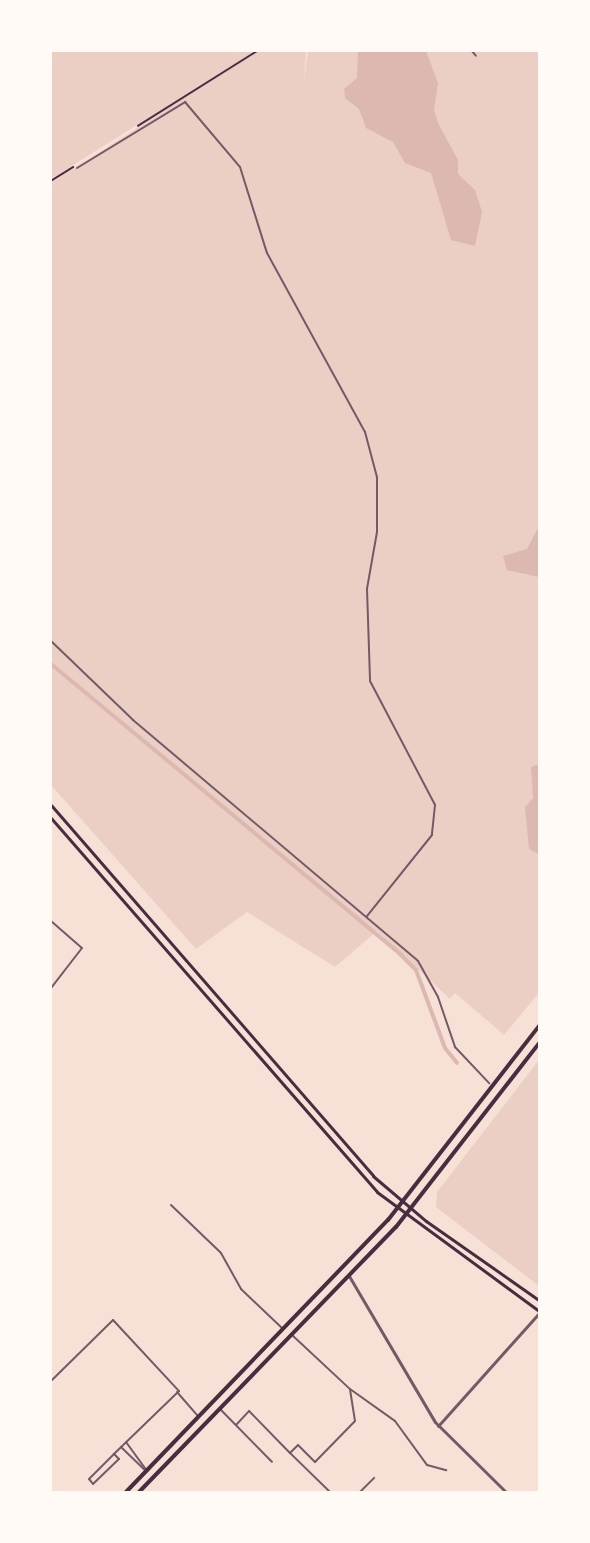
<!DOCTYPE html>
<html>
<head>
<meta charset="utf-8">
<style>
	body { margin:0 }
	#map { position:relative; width:590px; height:1543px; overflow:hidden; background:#f7e1d7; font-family:"Titillium Web",sans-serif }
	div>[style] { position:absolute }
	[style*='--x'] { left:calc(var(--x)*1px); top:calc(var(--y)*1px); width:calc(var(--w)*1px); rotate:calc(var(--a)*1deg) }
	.green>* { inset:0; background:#ebcfc5 }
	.water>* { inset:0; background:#dcb8b0 }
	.canal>* { height:4px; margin:-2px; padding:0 2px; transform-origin:2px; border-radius:2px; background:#dcb8b0 }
	.path>* { height:1.5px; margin:-0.75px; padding:0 0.75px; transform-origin:0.75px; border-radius:0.75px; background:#4a2c40 }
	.minor>* { height:2px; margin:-1px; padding:0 1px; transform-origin:1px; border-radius:1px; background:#755966 }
	.tertiary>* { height:3px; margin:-1.5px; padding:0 1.5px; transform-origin:1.5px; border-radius:1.5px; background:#755966 }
	.secondary>* { height:3px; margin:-1.5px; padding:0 1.5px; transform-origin:1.5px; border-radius:1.5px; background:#4a2c40 }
	.primary>* { height:4px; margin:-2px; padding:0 2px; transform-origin:2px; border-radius:2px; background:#4a2c40 }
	span { translate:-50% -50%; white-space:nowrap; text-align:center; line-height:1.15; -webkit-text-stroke:4.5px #fffaf5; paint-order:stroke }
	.frame { position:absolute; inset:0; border:52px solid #fffaf5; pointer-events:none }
</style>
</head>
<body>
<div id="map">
	<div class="green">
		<div style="clip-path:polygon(51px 51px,255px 51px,51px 179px)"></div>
		<div style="clip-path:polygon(258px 51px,306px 51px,304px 80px,308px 51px,539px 51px,539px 993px,504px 1035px,455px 993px,450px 999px,377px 931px,335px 967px,247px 912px,196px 949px,51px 785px,51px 183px)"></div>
		<div style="clip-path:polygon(539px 1060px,539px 1286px,436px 1207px,437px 1192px)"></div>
	</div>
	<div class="water">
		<div style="clip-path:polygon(358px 51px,426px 51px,438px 83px,434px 110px,439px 125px,458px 160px,458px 174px,475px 190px,482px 212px,475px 246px,451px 240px,431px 173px,405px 163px,393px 142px,366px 128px,359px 109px,345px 98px,344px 89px,357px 78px)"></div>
		<div style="clip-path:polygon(539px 526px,539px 577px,507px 570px,503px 556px,527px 549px)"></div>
		<div style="clip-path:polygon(539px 764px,539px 854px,529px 849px,525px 807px,533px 798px,531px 767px)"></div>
	</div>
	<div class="canal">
		<div style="--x:51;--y:664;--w:455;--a:39.7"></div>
		<div style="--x:401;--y:955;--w:21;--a:45"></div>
		<div style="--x:416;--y:970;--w:83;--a:69.6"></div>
		<div style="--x:445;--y:1048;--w:19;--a:51"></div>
	</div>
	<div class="path">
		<div style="--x:138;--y:126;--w:141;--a:-32.2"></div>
		<div style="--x:51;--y:181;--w:26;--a:-32"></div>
	</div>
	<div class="minor">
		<div style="--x:472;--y:51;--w:6;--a:51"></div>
		<div style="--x:77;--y:168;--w:127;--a:-31.4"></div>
		<div style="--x:185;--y:102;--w:85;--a:49.8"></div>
		<div style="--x:240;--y:167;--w:90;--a:72.6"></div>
		<div style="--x:267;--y:253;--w:204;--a:61.3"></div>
		<div style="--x:365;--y:432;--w:47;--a:75.1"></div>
		<div style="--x:377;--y:477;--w:55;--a:90"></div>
		<div style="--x:377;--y:532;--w:58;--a:100"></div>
		<div style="--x:367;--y:589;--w:92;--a:88.1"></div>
		<div style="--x:370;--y:681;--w:140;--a:62.3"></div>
		<div style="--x:435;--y:805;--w:30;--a:96"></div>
		<div style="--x:432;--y:835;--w:104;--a:128.7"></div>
		<div style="--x:51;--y:641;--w:114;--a:43.9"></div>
		<div style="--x:133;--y:720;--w:373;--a:40.2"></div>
		<div style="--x:418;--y:961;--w:41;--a:60.9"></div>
		<div style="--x:438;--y:997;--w:53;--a:71.2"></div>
		<div style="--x:455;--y:1047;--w:50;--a:46.6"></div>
		<div style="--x:51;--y:921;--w:41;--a:41.1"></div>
		<div style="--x:82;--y:948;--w:51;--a:127.8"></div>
		<div style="--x:171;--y:1205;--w:69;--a:43.8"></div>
		<div style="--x:221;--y:1253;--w:41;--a:60.9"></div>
		<div style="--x:241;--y:1289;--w:58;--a:43.6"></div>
		<div style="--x:292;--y:1335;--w:79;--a:43"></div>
		<div style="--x:350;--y:1389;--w:55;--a:35.4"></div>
		<div style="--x:395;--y:1421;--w:54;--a:54"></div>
		<div style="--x:427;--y:1465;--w:20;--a:15"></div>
		<div style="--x:51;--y:1381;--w:87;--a:-44.5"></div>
		<div style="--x:113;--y:1320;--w:97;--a:47.1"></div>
		<div style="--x:179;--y:1391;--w:91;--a:135.9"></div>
		<div style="--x:114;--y:1454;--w:35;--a:135"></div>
		<div style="--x:89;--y:1479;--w:6;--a:51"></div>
		<div style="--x:93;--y:1484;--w:36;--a:-44"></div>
		<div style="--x:119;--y:1459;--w:7;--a:-135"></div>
		<div style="--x:177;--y:1392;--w:33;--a:49"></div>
		<div style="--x:220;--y:1409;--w:74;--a:45.5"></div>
		<div style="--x:236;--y:1425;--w:19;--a:-47"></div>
		<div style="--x:249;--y:1411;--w:59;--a:45.7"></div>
		<div style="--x:126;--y:1442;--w:36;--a:54"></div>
		<div style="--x:121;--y:1447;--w:32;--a:44"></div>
		<div style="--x:330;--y:1492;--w:56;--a:-135.7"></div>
		<div style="--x:290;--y:1453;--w:11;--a:-45"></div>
		<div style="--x:298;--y:1445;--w:24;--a:45"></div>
		<div style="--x:315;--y:1462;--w:57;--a:-45.7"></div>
		<div style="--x:355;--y:1421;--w:32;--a:-99"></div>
		<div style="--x:360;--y:1492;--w:20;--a:-45"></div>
	</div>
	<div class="tertiary">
		<div style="--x:349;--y:1276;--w:169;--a:59.5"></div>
		<div style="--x:435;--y:1422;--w:100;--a:44.6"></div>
		<div style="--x:438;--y:1426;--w:152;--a:-48.2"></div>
	</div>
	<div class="secondary">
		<div style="--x:51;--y:805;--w:491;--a:49"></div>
		<div style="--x:373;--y:1176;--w:70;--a:40.3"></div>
		<div style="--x:426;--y:1221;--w:138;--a:35"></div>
		<div style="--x:51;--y:818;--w:496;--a:48.9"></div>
		<div style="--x:377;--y:1192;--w:201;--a:36.3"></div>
	</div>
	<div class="primary">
		<div style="--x:126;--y:1492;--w:378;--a:-46.1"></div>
		<div style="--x:388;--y:1220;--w:246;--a:-52.1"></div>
		<div style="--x:139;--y:1492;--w:369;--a:-45.9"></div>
		<div style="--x:396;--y:1227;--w:233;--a:-52.1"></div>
	</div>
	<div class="frame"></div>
</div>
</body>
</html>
